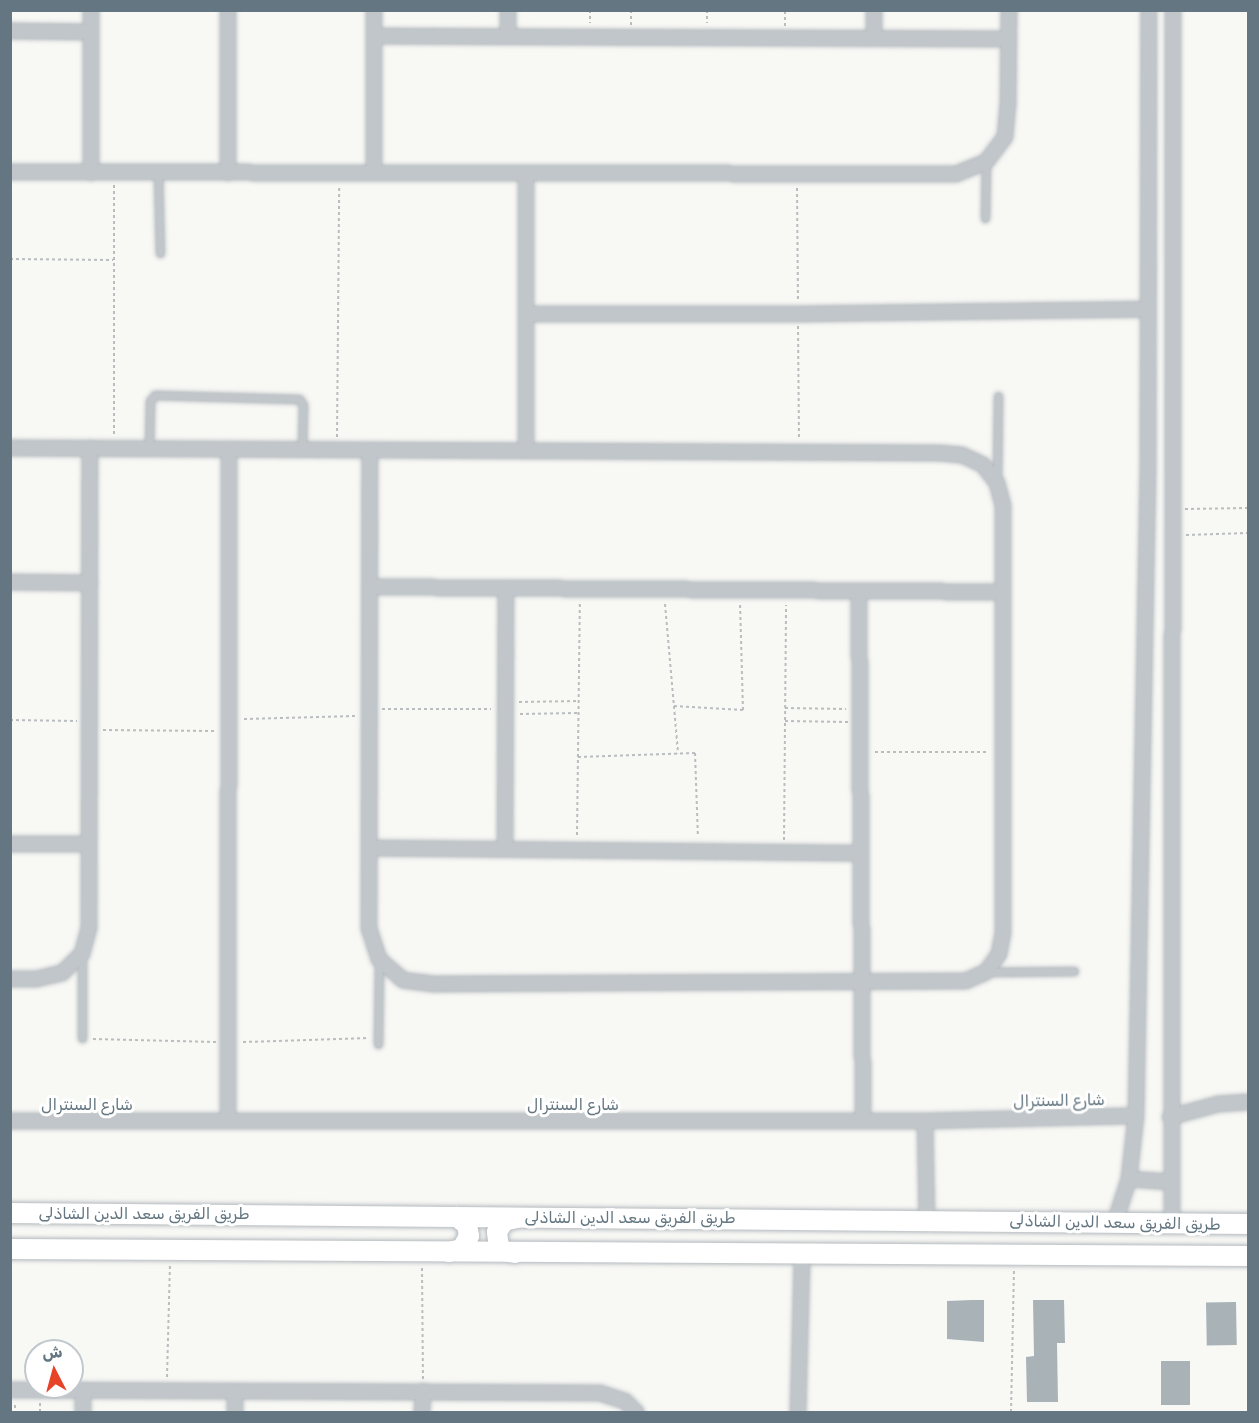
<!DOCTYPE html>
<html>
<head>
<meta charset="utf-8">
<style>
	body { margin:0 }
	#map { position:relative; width:1259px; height:1423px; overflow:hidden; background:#f8f8f5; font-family:Rubik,"Noto Sans Arabic",sans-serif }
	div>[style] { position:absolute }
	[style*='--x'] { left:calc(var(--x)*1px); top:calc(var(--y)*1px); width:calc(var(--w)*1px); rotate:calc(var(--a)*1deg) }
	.building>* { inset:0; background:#a8b2b7; transform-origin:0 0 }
	.path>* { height:2px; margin-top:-1px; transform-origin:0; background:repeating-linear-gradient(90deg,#b9bdc0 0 3px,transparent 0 6px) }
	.roads { filter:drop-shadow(0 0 2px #b4babe) drop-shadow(0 0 2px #b4babe) }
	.lane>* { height:7px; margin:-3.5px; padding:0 3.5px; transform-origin:3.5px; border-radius:3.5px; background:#c1c6ca }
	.street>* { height:14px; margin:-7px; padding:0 7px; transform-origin:7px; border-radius:7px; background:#c1c6ca }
	.secondary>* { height:20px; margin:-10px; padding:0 10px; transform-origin:10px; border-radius:10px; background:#fff }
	span { translate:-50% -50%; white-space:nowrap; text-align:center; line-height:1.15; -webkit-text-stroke:6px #fff; paint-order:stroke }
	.street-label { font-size:16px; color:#637681 }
	.frame { position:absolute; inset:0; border:12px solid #637681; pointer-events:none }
	.north { position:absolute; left:24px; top:1339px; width:60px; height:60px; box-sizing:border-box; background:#fff; border:2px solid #c1c8cd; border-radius:50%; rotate:354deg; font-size:16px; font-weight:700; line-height:24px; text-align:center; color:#637681 }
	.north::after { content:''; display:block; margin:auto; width:21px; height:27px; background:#e64328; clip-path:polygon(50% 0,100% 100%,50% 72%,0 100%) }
</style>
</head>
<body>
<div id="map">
	<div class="building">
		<div style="clip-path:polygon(972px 1300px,984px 1300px,984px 1342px,947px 1339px,947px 1301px)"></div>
		<div style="clip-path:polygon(1033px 1300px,1064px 1300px,1065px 1343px,1057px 1343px,1058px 1402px,1027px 1402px,1026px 1357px,1034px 1356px)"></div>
		<div style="left:1236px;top:1302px;width:43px;height:30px;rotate:89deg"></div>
		<div style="left:1161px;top:1361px;width:29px;height:44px"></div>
	</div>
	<div class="path">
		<div style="--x:590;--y:10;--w:13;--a:90"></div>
		<div style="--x:631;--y:10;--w:15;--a:90"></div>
		<div style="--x:707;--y:10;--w:13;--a:90"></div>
		<div style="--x:785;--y:26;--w:16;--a:-90"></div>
		<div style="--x:114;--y:185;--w:249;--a:90"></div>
		<div style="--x:797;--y:188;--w:112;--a:89.5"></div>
		<div style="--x:10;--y:259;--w:103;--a:0.6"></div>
		<div style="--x:798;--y:326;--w:112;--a:89.5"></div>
		<div style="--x:337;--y:437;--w:252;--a:-89.5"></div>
		<div style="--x:1185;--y:509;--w:63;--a:-0.9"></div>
		<div style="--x:1186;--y:535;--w:62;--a:-1.8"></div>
		<div style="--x:665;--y:604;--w:150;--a:85"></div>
		<div style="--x:519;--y:702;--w:60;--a:-1"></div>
		<div style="--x:674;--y:706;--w:69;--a:3.3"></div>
		<div style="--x:743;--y:710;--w:108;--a:-91.6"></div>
		<div style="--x:785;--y:708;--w:61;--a:0.9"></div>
		<div style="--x:382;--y:709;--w:109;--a:0"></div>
		<div style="--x:520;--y:714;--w:57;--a:-1"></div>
		<div style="--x:244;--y:719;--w:111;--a:-1.5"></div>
		<div style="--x:10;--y:720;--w:67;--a:0.9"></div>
		<div style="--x:785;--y:721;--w:63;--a:0.9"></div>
		<div style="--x:103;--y:730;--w:111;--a:0.5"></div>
		<div style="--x:875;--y:752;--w:114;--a:0"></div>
		<div style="--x:578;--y:757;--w:117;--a:-2"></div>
		<div style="--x:695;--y:753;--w:84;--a:88"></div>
		<div style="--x:577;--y:835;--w:234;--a:-89.3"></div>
		<div style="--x:784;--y:840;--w:235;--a:-89.5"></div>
		<div style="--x:93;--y:1039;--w:123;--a:1.4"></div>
		<div style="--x:243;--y:1042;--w:126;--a:-1.8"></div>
		<div style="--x:422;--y:1268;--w:111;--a:89.5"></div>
		<div style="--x:167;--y:1377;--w:112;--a:-88.5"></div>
		<div style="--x:40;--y:1403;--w:9;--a:90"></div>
		<div style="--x:15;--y:1405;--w:7;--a:90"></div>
		<div style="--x:1011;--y:1412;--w:142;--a:-88.8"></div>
	</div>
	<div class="roads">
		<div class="lane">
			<div style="--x:158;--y:173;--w:80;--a:88.6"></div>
			<div style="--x:985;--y:218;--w:56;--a:-89"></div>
			<div style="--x:149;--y:449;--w:48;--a:-88.8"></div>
			<div style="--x:150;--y:401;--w:8;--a:-50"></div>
			<div style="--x:155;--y:395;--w:144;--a:1.6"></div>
			<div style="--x:299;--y:399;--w:7;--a:56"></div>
			<div style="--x:303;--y:405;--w:45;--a:91.3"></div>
			<div style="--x:997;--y:481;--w:85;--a:-89.3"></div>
			<div style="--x:986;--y:972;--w:88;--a:-0.7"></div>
			<div style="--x:82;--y:1038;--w:81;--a:-90"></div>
			<div style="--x:378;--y:1044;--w:85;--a:-89.3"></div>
		</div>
		<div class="street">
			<div style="--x:10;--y:31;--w:81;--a:0.7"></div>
			<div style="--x:374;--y:36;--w:634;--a:0.27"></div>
			<div style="--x:508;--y:36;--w:26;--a:-90"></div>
			<div style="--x:874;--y:38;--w:28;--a:-90"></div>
			<div style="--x:10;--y:172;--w:946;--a:0.12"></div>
			<div style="--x:956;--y:174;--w:32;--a:-22"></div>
			<div style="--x:986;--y:162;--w:31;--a:-53"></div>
			<div style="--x:1005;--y:137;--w:32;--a:-85"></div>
			<div style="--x:1008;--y:105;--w:95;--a:-89.4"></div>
			<div style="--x:91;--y:173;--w:163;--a:-90"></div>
			<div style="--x:228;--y:173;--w:163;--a:-90"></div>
			<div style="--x:374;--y:173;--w:163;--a:-90"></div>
			<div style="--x:526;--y:314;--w:272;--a:0"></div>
			<div style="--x:798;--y:314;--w:348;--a:-0.8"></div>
			<div style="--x:10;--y:448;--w:929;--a:0.31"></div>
			<div style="--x:939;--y:453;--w:23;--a:5"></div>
			<div style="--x:962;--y:455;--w:23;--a:25"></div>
			<div style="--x:983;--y:465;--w:23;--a:52"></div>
			<div style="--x:997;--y:483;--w:24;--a:75"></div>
			<div style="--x:1003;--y:506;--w:427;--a:90"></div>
			<div style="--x:1003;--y:933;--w:21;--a:101"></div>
			<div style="--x:999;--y:954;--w:22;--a:126"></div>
			<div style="--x:986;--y:972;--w:22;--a:156"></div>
			<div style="--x:966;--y:981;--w:532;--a:179.68"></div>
			<div style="--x:434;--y:984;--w:31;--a:-173"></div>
			<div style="--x:403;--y:980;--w:32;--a:-139"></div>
			<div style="--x:379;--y:959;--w:32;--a:-108"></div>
			<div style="--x:369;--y:929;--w:479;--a:-89.9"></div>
			<div style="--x:526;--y:451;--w:278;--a:-90"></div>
			<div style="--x:10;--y:582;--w:80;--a:0.7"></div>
			<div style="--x:370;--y:587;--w:633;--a:0.45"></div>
			<div style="--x:859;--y:591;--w:530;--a:89.57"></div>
			<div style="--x:10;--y:844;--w:79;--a:0"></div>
			<div style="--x:370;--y:848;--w:491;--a:0.6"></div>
			<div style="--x:505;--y:849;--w:261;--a:-89.8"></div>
			<div style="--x:10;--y:979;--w:26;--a:0"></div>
			<div style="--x:36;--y:979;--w:27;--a:-13"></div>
			<div style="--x:62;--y:973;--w:28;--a:-44"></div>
			<div style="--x:82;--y:954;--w:27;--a:-75"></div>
			<div style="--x:89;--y:928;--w:480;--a:-89.9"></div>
			<div style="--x:1170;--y:1117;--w:50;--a:-15.2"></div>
			<div style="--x:1218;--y:1104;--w:30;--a:-4"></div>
			<div style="--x:10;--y:1121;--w:915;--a:0"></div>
			<div style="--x:925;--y:1121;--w:211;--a:-1.4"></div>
			<div style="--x:228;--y:1121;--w:672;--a:-89.91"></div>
			<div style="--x:925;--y:1121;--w:100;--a:88.9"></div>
			<div style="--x:1129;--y:1179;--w:42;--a:4.1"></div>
			<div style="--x:1115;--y:1222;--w:45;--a:-72"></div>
			<div style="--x:1129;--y:1179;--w:63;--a:-83.7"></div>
			<div style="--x:1136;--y:1116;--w:649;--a:-88.94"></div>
			<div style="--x:1148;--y:467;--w:457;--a:-89.9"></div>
			<div style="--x:1172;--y:1225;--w:1215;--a:-89.95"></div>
			<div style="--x:10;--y:1390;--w:590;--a:0.29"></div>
			<div style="--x:600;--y:1393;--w:26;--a:18"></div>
			<div style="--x:625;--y:1401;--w:16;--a:45"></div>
			<div style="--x:83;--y:1412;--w:22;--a:-90"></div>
			<div style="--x:235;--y:1412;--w:20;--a:-90"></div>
			<div style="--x:422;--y:1412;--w:21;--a:-87"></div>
			<div style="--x:798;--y:1412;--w:158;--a:-88.5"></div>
		</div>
		<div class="secondary">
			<div style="--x:10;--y:1213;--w:1238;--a:0.51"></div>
			<div style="--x:10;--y:1249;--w:1238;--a:0.32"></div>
			<div style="--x:449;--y:1252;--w:13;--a:-13"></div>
			<div style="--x:462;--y:1249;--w:15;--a:-62"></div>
			<div style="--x:469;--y:1236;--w:11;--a:-100"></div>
			<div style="--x:467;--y:1225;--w:13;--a:-141"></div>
			<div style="--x:515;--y:1253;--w:11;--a:-170"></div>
			<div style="--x:504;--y:1251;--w:6;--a:-141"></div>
			<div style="--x:499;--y:1247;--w:15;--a:-98"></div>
			<div style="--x:497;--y:1232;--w:13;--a:-58"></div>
			<div style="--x:504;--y:1221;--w:13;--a:-13"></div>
		</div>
	</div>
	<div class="street-label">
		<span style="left:1059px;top:1101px;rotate:-1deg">شارع السنترال</span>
		<span style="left:87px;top:1105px">شارع السنترال</span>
		<span style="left:573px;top:1105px">شارع السنترال</span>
		<span style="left:144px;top:1214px">طريق الفريق سعد الدين الشاذلى</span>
		<span style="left:630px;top:1218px">طريق الفريق سعد الدين الشاذلى</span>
		<span style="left:1115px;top:1223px;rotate:1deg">طريق الفريق سعد الدين الشاذلى</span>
	</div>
	<div class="frame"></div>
	<div class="north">ش</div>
</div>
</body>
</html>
